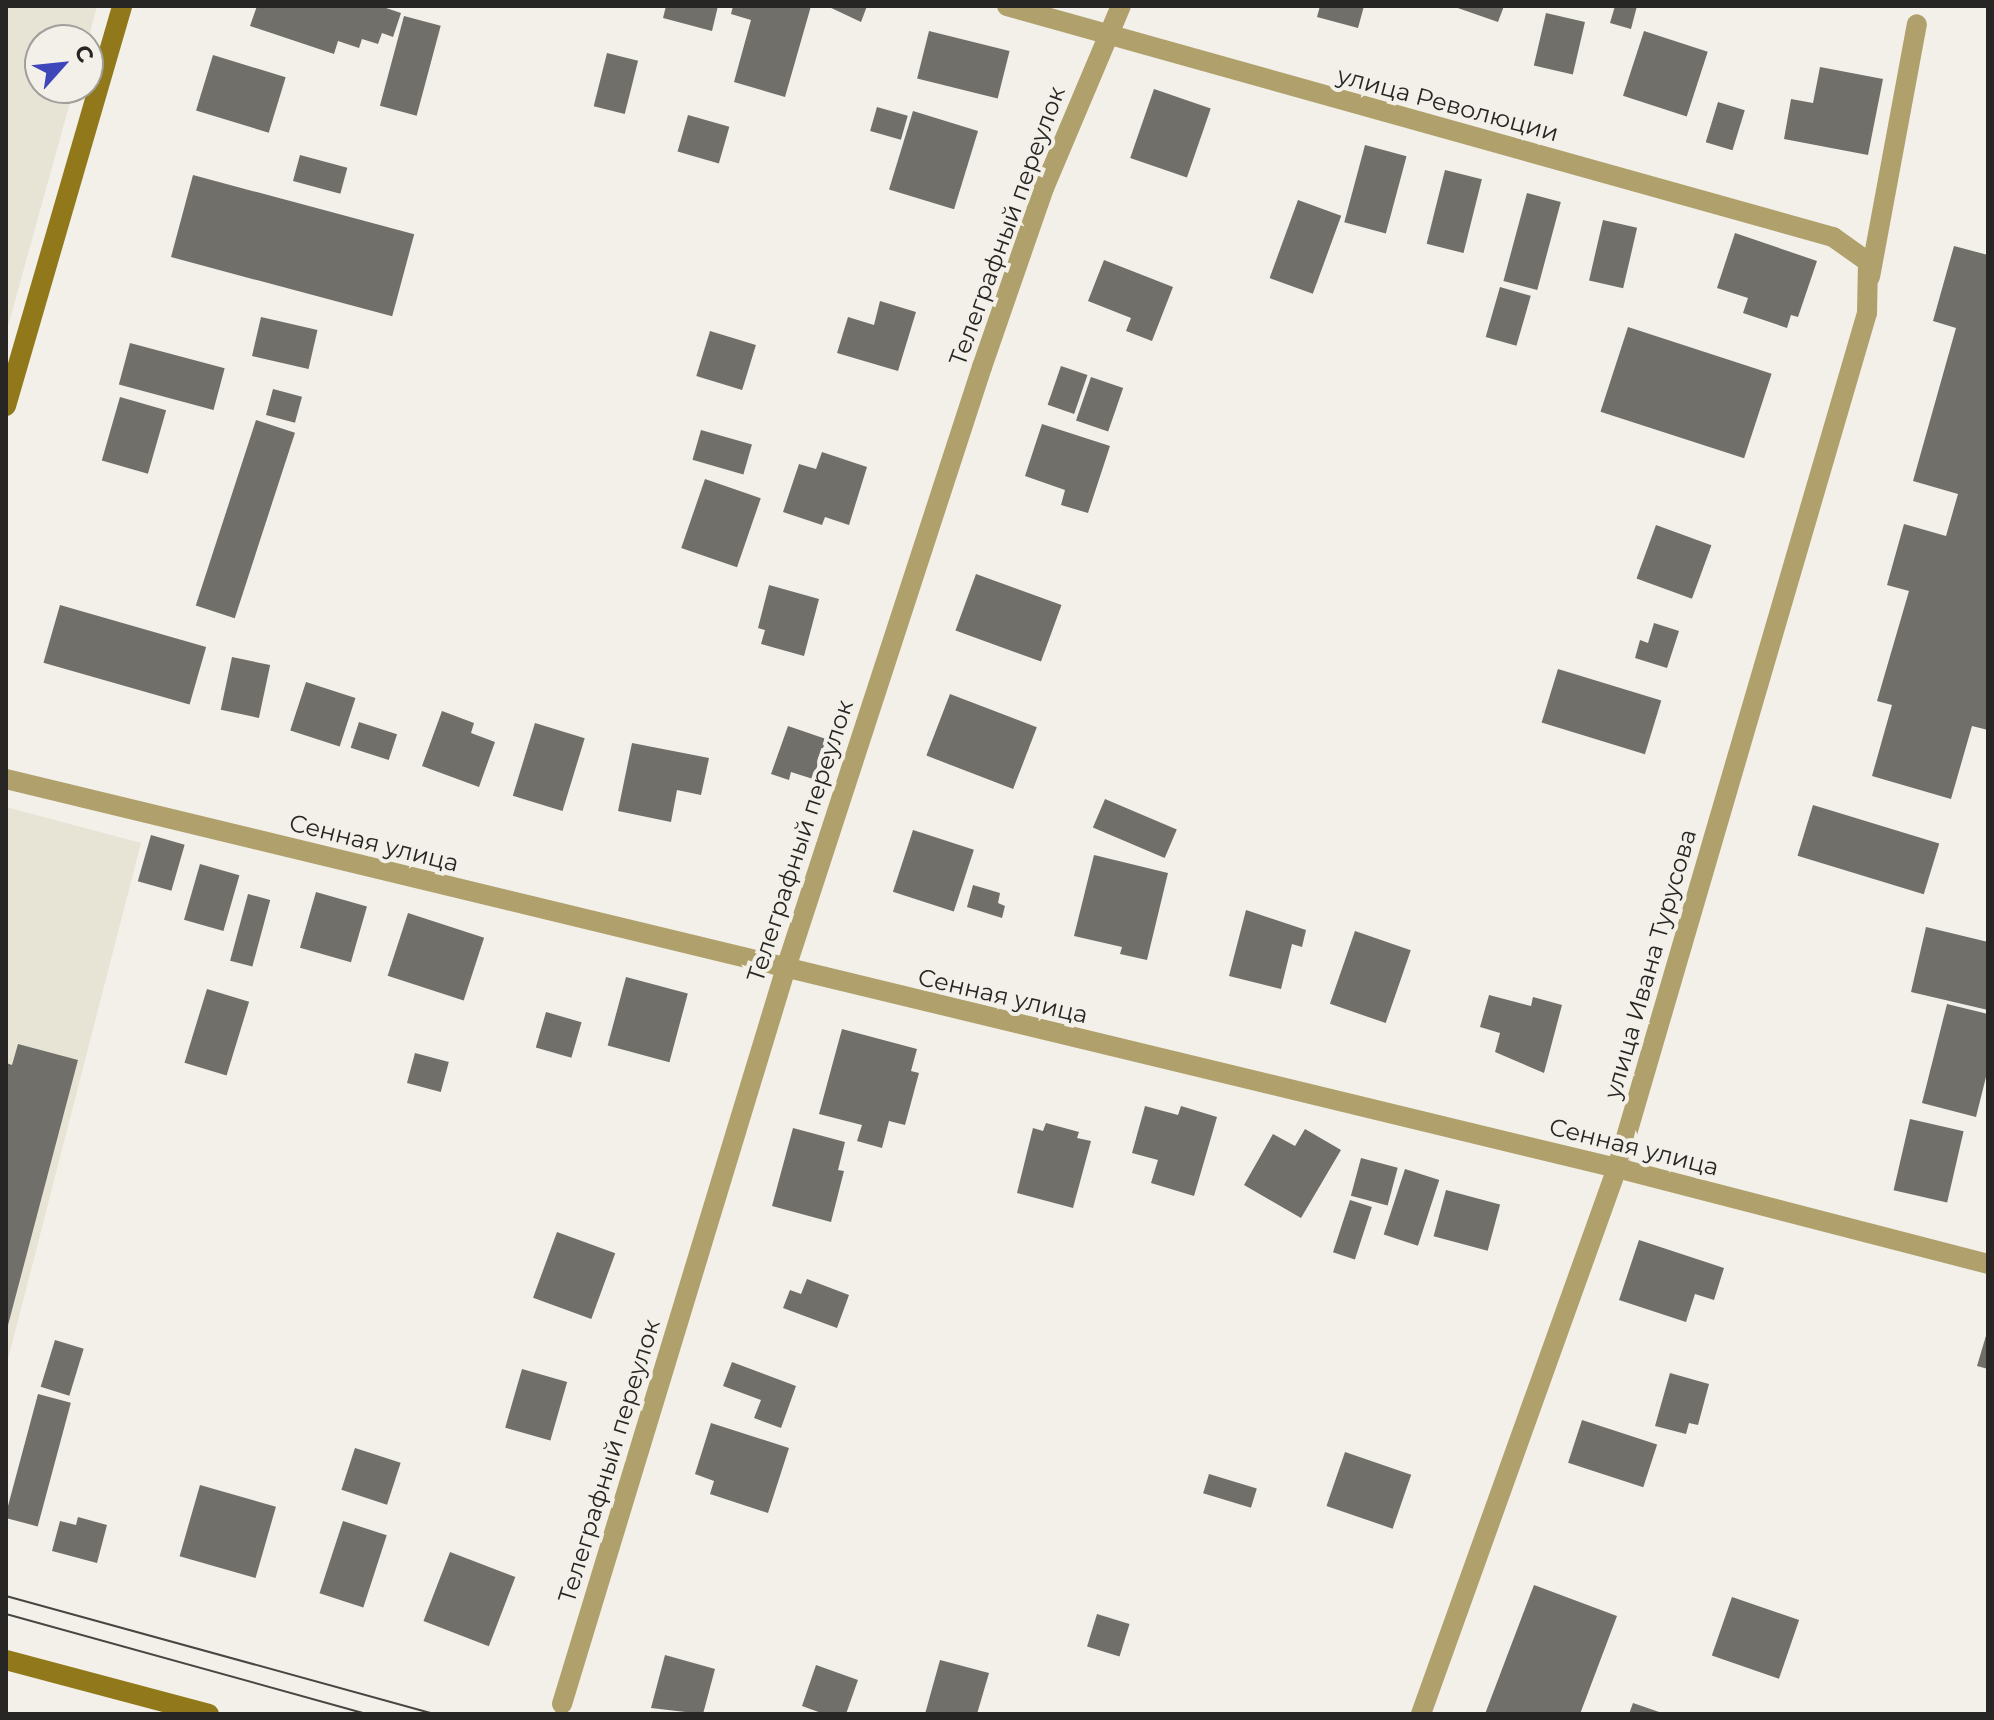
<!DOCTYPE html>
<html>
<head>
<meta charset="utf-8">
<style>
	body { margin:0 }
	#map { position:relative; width:1994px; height:1720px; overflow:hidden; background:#f2f0e9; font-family:Montserrat,sans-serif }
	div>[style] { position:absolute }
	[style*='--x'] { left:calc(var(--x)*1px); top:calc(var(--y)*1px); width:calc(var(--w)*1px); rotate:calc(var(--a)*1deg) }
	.built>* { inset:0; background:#e7e3d5 }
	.building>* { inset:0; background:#706f69; transform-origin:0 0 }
	.lane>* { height:20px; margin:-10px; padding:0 10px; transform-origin:10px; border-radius:10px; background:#b0a16c }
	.street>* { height:20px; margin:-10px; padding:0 10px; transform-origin:10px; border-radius:10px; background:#b0a16c }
	.secondary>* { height:20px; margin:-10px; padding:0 10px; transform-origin:10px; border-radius:10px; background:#91791b }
	.tram>* { height:2px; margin:-1px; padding:0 1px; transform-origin:1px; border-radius:1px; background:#474643 }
	span { translate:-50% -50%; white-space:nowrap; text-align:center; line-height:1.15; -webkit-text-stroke:8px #f2f0e9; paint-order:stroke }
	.street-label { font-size:24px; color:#272624 }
	.frame { position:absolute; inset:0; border:8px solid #272624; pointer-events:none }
	.north { position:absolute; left:24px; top:24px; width:80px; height:80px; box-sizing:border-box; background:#f2f0e9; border:2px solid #a19f9a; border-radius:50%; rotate:63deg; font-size:22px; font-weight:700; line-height:32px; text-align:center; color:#272624 }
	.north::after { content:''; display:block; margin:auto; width:28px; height:36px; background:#3e46ba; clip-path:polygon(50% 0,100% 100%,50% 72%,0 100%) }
</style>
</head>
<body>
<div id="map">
	<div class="built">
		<div style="clip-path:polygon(6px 6px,97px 6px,88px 40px,40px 40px,40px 88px,74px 88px,8px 326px)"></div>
		<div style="clip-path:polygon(6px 807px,141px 843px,6px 1367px)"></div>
	</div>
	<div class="building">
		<div style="clip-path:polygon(257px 6px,380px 6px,401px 13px,393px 37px,382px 33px,378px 44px,362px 39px,359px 48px,338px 41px,334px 54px,250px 26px)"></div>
		<div style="clip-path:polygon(666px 6px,718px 6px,712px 31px,663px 18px)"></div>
		<div style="clip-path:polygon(733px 6px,811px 6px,785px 97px,734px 82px,751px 20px,731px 14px)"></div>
		<div style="clip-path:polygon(827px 6px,867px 6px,861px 22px)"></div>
		<div style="clip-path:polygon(1320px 6px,1364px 6px,1358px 28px,1317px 17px)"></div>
		<div style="clip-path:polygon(1452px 6px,1504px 6px,1498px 22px)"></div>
		<div style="clip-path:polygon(1615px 6px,1637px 6px,1631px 29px,1610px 23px)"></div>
		<div style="left:1546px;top:13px;width:40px;height:54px;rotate:13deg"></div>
		<div style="left:404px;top:16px;width:38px;height:93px;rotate:15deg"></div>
		<div style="left:929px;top:31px;width:83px;height:49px;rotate:14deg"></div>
		<div style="left:1644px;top:31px;width:67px;height:68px;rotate:18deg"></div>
		<div style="left:607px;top:53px;width:32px;height:55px;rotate:14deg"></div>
		<div style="left:213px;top:55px;width:76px;height:58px;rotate:17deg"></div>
		<div style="clip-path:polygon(1820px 67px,1883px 79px,1868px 155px,1784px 139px,1791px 99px,1813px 103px)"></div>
		<div style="left:1154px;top:89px;width:60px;height:73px;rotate:19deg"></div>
		<div style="left:1718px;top:102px;width:28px;height:42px;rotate:17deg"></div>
		<div style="left:877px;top:107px;width:32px;height:25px;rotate:16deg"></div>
		<div style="left:913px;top:111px;width:68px;height:82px;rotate:17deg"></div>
		<div style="left:688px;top:115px;width:43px;height:38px;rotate:16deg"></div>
		<div style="left:1365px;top:145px;width:43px;height:80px;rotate:15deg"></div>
		<div style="left:300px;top:155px;width:49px;height:27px;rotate:15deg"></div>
		<div style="left:1445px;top:170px;width:38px;height:76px;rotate:14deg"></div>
		<div style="left:193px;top:175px;width:229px;height:85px;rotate:15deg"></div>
		<div style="left:1527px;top:193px;width:35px;height:91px;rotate:15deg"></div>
		<div style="left:1298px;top:200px;width:46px;height:83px;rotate:20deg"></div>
		<div style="left:1603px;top:220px;width:35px;height:62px;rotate:13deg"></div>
		<div style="clip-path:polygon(1735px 233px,1817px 261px,1798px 317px,1791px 315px,1787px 328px,1743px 313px,1748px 298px,1717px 288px)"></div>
		<div style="clip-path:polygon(1954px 246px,1988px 255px,1988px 730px,1972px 726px,1951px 799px,1872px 776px,1892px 705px,1877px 701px,1909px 591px,1887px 585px,1904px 524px,1946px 536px,1958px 494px,1913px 481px,1956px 328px,1933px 321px)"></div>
		<div style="clip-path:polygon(1104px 260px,1173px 287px,1152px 341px,1126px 331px,1131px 318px,1088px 301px)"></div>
		<div style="left:1500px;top:287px;width:32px;height:52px;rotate:16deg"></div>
		<div style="clip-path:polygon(880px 301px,916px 312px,898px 371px,837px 353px,848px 317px,874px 325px)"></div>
		<div style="left:261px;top:317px;width:58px;height:40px;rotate:13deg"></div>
		<div style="left:1628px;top:327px;width:151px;height:89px;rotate:18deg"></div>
		<div style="left:710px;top:331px;width:48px;height:47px;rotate:17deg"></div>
		<div style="left:130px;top:343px;width:98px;height:43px;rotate:15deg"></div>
		<div style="left:1061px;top:366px;width:28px;height:41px;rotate:19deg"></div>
		<div style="left:1091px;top:377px;width:34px;height:46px;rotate:19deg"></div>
		<div style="left:273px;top:389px;width:30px;height:27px;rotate:15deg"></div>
		<div style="left:120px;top:397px;width:48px;height:66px;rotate:16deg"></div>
		<div style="left:256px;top:420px;width:41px;height:195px;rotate:18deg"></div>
		<div style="clip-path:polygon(1042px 424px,1110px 446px,1088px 513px,1061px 505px,1065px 490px,1025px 476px)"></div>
		<div style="left:701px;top:430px;width:53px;height:31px;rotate:16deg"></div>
		<div style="clip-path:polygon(822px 452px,867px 467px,849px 525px,825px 517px,822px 525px,783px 512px,799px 464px,816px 469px)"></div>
		<div style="left:705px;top:479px;width:59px;height:73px;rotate:19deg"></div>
		<div style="left:1656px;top:525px;width:59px;height:57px;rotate:20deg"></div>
		<div style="left:976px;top:574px;width:91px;height:60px;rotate:20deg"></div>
		<div style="clip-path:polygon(769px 585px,819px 599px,804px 656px,761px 644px,765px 630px,758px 628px)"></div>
		<div style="left:60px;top:605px;width:152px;height:60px;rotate:16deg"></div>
		<div style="clip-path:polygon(1654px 623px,1679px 631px,1667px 668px,1635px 658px,1640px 640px,1648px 643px)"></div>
		<div style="left:232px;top:657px;width:39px;height:54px;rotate:12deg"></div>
		<div style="left:1558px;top:669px;width:108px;height:56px;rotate:17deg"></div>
		<div style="left:306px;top:682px;width:52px;height:51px;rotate:18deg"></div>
		<div style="left:950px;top:694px;width:93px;height:66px;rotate:21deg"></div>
		<div style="clip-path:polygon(442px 711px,474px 723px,471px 733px,495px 742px,479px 787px,422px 766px)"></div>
		<div style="left:359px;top:722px;width:40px;height:27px;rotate:18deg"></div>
		<div style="left:535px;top:723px;width:52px;height:76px;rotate:17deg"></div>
		<div style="clip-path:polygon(788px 726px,826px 739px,813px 779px,791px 772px,789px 780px,771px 774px)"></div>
		<div style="clip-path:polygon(632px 743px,709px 758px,701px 795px,677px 790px,671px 822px,618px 811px)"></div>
		<div style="left:1105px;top:799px;width:78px;height:31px;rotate:23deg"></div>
		<div style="left:1813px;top:805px;width:132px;height:53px;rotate:17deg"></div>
		<div style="left:913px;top:830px;width:64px;height:65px;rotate:18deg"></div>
		<div style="left:151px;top:835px;width:35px;height:48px;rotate:16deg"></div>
		<div style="clip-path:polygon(1094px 855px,1168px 873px,1147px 960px,1120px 954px,1122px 947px,1074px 936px)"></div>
		<div style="left:200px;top:864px;width:41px;height:58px;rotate:16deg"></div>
		<div style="clip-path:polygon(973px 885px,1000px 893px,998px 903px,1005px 906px,1002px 918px,967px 907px)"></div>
		<div style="left:316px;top:892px;width:53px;height:58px;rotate:16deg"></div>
		<div style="left:248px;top:894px;width:23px;height:69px;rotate:15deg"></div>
		<div style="clip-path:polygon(1246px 910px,1306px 930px,1302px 947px,1292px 944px,1281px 989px,1229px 976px)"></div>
		<div style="left:408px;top:913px;width:80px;height:66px;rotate:18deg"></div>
		<div style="clip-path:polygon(1926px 927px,1988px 942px,1988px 1010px,1911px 992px)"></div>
		<div style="left:1355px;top:931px;width:59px;height:77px;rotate:19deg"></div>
		<div style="left:626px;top:977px;width:64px;height:71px;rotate:15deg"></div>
		<div style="left:207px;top:989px;width:44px;height:77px;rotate:17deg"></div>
		<div style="clip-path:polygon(1489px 995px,1531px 1006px,1533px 997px,1562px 1005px,1544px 1073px,1495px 1052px,1500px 1033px,1480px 1027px)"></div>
		<div style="clip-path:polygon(1947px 1004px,1988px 1014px,1988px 1069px,1976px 1117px,1922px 1103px)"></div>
		<div style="left:546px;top:1012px;width:37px;height:37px;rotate:16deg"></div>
		<div style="clip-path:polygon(842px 1029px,917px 1049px,911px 1071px,919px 1073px,905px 1125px,889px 1121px,882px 1148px,857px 1141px,862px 1125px,819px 1114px)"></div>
		<div style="clip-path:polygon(18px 1044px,78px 1060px,7px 1329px,6px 1063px,12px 1065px)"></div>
		<div style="left:415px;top:1053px;width:35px;height:31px;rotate:15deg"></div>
		<div style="clip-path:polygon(1145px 1106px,1178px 1115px,1181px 1106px,1217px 1117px,1194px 1196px,1151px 1183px,1158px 1160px,1132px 1153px)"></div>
		<div style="left:1910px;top:1119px;width:55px;height:73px;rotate:13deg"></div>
		<div style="clip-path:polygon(1046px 1123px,1079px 1132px,1077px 1138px,1091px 1141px,1073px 1208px,1017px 1193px,1033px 1128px,1043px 1131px)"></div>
		<div style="clip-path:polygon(793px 1128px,845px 1142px,838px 1170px,844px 1171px,831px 1222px,772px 1206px)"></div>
		<div style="clip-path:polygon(1305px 1129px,1341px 1150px,1301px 1218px,1244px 1185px,1273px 1134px,1295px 1146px)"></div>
		<div style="left:1361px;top:1158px;width:38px;height:39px;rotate:15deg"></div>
		<div style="left:1405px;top:1169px;width:36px;height:69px;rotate:18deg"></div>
		<div style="left:1446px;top:1190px;width:56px;height:48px;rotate:15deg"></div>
		<div style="left:1350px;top:1200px;width:23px;height:55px;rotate:18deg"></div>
		<div style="left:557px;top:1232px;width:62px;height:70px;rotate:20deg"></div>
		<div style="clip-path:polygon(1639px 1240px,1724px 1268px,1714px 1300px,1695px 1294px,1686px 1322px,1619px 1300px)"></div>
		<div style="clip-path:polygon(807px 1279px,849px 1295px,837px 1328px,783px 1308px,790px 1290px,801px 1294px)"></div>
		<div style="clip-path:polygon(1988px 1329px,1988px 1369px,1977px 1366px)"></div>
		<div style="left:55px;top:1340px;width:30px;height:49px;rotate:17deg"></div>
		<div style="clip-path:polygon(732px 1362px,796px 1386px,781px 1428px,754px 1418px,761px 1400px,723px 1386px)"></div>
		<div style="left:522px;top:1369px;width:47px;height:61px;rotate:16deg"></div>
		<div style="clip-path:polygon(1670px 1373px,1709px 1384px,1698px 1425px,1689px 1423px,1686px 1434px,1655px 1426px)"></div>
		<div style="left:38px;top:1394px;width:34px;height:128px;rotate:15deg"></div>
		<div style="left:1582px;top:1420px;width:79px;height:45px;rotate:18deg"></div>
		<div style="clip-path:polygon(711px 1423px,789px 1448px,768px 1513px,710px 1494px,714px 1481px,695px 1474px)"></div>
		<div style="left:355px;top:1448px;width:48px;height:44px;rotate:18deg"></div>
		<div style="left:1345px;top:1452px;width:70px;height:57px;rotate:19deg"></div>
		<div style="left:1209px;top:1474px;width:50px;height:20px;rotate:17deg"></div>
		<div style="left:200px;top:1485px;width:79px;height:74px;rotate:16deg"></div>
		<div style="clip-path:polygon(78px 1517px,107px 1525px,97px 1563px,52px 1551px,60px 1521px,76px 1525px)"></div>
		<div style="left:343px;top:1521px;width:46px;height:76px;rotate:18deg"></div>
		<div style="left:450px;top:1552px;width:70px;height:74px;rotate:21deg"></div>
		<div style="clip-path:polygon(1534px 1585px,1617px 1616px,1580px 1714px,1485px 1714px)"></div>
		<div style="left:1732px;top:1597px;width:71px;height:62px;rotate:19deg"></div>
		<div style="left:1097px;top:1614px;width:34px;height:34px;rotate:17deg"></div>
		<div style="clip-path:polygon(665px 1655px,715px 1669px,703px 1714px,651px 1708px)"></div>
		<div style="clip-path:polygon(940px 1660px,989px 1673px,977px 1714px,925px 1714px)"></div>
		<div style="clip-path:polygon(816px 1665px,858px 1680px,846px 1714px,824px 1714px,802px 1706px)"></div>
		<div style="clip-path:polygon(1633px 1703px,1665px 1714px,1629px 1714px)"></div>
	</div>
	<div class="lane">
		<div style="--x:1870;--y:277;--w:257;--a:-79.5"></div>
	</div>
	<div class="street">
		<div style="--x:1007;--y:6;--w:858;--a:15.62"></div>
		<div style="--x:1833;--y:237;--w:43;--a:35.5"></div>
		<div style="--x:1868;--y:262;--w:51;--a:91.1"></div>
		<div style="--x:1867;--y:313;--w:891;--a:106.3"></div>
		<div style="--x:1617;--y:1168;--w:580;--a:109.75"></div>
		<div style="--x:6;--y:779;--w:1657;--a:13.58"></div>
		<div style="--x:1617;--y:1168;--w:383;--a:14.5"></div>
		<div style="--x:562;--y:1704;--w:766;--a:-73.08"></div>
		<div style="--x:785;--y:971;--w:635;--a:-71.94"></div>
		<div style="--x:982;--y:367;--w:189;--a:-70.9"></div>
		<div style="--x:1044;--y:188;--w:198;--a:-67.1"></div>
	</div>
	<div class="secondary">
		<div style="--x:6;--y:406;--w:416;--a:-73.8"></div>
		<div style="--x:6;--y:1660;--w:210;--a:14.9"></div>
	</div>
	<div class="tram">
		<div style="--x:6;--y:1596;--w:445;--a:15.4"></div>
		<div style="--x:6;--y:1614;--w:374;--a:15.5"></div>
	</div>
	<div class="street-label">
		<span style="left:1448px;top:104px;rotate:15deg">улица Революции</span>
		<span style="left:1007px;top:226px;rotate:-70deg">Телеграфный переулок</span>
		<span style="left:800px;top:841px;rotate:-72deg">Телеграфный переулок</span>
		<span style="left:374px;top:843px;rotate:14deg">Сенная улица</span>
		<span style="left:1650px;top:964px;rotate:-74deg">улица Ивана Турусова</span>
		<span style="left:1003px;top:996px;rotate:13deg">Сенная улица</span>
		<span style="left:1634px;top:1147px;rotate:14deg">Сенная улица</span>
		<span style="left:609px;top:1461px;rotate:-73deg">Телеграфный переулок</span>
	</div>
	<div class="frame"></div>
	<div class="north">С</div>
</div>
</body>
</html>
